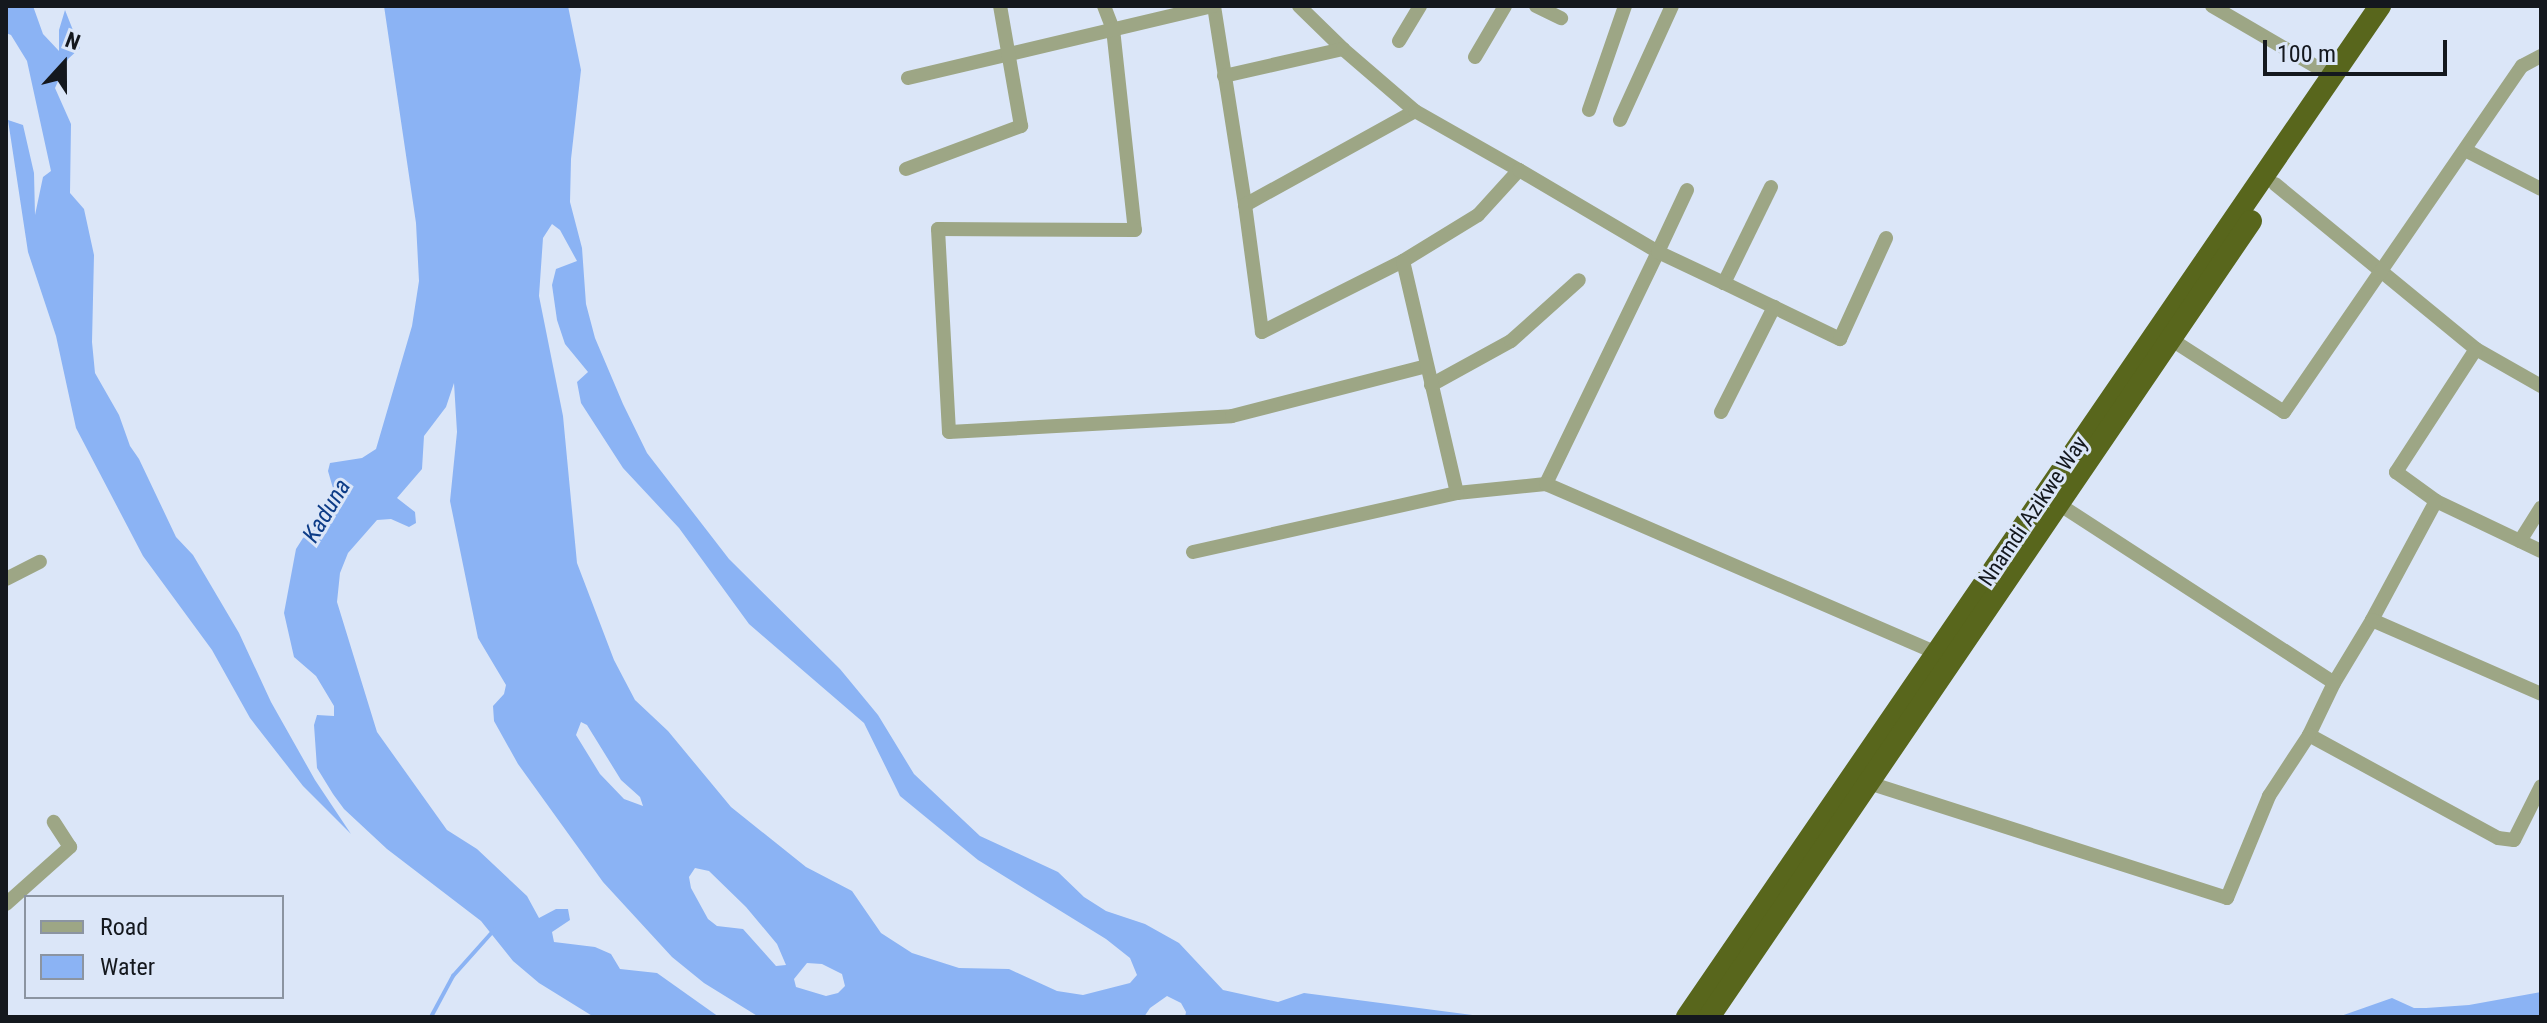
<!DOCTYPE html>
<html>
<head>
<meta charset="utf-8">
<style>
	body { margin:0 }
	#map { position:relative; width:2547px; height:1023px; overflow:hidden; background:#dbe6f8; font-family:"Roboto Condensed",sans-serif }
	div>[style] { position:absolute }
	[style*='--x'] { left:calc(var(--x)*1px); top:calc(var(--y)*1px); width:calc(var(--w)*1px); rotate:calc(var(--a)*1deg) }
	.water>* { inset:0; background:#8bb3f4 }
	.stream>* { height:4px; margin:-2px; padding:0 2px; transform-origin:2px; border-radius:2px; background:#8bb3f4 }
	.minor>* { height:14px; margin:-7px; padding:0 7px; transform-origin:7px; border-radius:7px; background:#9da685 }
	.trunk>* { height:22px; margin:-11px; padding:0 11px; transform-origin:11px; border-radius:11px; background:#58661c }
	span { translate:-50% -50%; white-space:nowrap; text-align:center; line-height:1.15; -webkit-text-stroke:6px #dbe6f8; paint-order:stroke }
	.street-label { font-size:22px; color:#14181e }
	.water-label { font-size:24px; color:#0d3c87; font-style:italic }
	.frame { position:absolute; inset:0; border:8px solid #14181e; pointer-events:none }
	.legend { position:absolute; left:24px; top:895px; width:260px; height:104px; box-sizing:border-box; background:#dbe6f8; border:2px solid #8b94a1; margin:0; padding:10px 14px; list-style:none; font-size:24px; color:#14181e }
	.legend li { display:flex; align-items:center; gap:16px; height:40px }
	.legend b { width:40px; border:2px solid #8b94a1 }
	.north { position:absolute; left:24px; top:24px; width:80px; height:80px; -webkit-text-stroke:6px #dbe6f8; paint-order:stroke; rotate:21deg; font-size:22px; font-weight:700; line-height:32px; text-align:center; color:#14181e }
	.north::after { content:''; display:block; margin:auto; width:28px; height:36px; background:#14181e; clip-path:polygon(50% 0,100% 100%,50% 72%,0 100%) }
	.scale { position:absolute; left:2263px; top:40px; width:184px; height:36px; box-sizing:border-box; border:4px solid #14181e; border-top:0; padding-left:10px; font-size:24px; line-height:28px; white-space:nowrap; color:#14181e; -webkit-text-stroke:6px #dbe6f8; paint-order:stroke }
</style>
</head>
<body>
<div id="map">
	<div class="water">
		<div style="clip-path:polygon(6px 6px,33px 6px,43px 34px,59px 51px,59px 30px,65px 10px,80px 48px,68px 59px,55px 88px,71px 124px,70px 193px,84px 209px,94px 255px,92px 342px,95px 373px,119px 415px,130px 446px,139px 459px,176px 537px,193px 555px,239px 633px,271px 702px,315px 780px,351px 834px,303px 786px,250px 718px,212px 650px,143px 556px,76px 428px,56px 336px,28px 252px,8px 120px,23px 125px,34px 173px,35px 215px,43px 177px,51px 171px,27px 61px,11px 35px,6px 33px)"></div>
		<div style="clip-path:polygon(evenodd,384px 6px,568px 6px,581px 70px,571px 159px,570px 202px,582px 248px,586px 304px,595px 338px,623px 404px,647px 453px,729px 559px,840px 669px,878px 715px,914px 774px,980px 836px,1058px 872px,1084px 897px,1106px 911px,1145px 924px,1179px 943px,1223px 990px,1278px 1002px,1304px 993px,1480px 1016px,1528px 1017px,1185px 1017px,1186px 1012px,1181px 1003px,1167px 996px,1150px 1008px,1144px 1017px,759px 1017px,704px 983px,672px 957px,603px 882px,518px 764px,494px 721px,493px 706px,504px 694px,506px 685px,478px 638px,450px 501px,457px 432px,454px 383px,446px 407px,424px 436px,422px 469px,397px 498px,415px 512px,416px 523px,409px 527px,391px 519px,377px 520px,348px 553px,340px 573px,337px 602px,377px 732px,447px 830px,477px 849px,527px 896px,539px 918px,556px 909px,568px 909px,570px 920px,552px 932px,554px 942px,595px 947px,611px 954px,620px 969px,657px 973px,719px 1017px,594px 1017px,539px 983px,513px 961px,481px 921px,387px 849px,344px 809px,333px 794px,317px 768px,314px 725px,317px 715px,334px 716px,334px 706px,316px 676px,294px 657px,284px 613px,296px 549px,303px 538px,335px 512px,335px 495px,328px 471px,330px 463px,362px 458px,376px 449px,412px 326px,419px 281px,416px 223px,384px 6px,552px 224px,560px 230px,577px 261px,556px 269px,552px 285px,557px 320px,565px 344px,588px 372px,577px 382px,581px 403px,623px 468px,679px 528px,749px 624px,864px 723px,900px 796px,978px 860px,1106px 939px,1130px 958px,1137px 975px,1130px 983px,1083px 995px,1057px 991px,1009px 969px,959px 968px,912px 953px,881px 933px,852px 891px,806px 867px,731px 807px,668px 731px,635px 700px,614px 660px,577px 563px,563px 416px,539px 296px,543px 238px,552px 224px,384px 6px,581px 722px,587px 725px,621px 780px,640px 797px,643px 806px,624px 799px,600px 774px,576px 735px,581px 722px,384px 6px,695px 868px,709px 871px,746px 907px,777px 944px,786px 965px,776px 966px,743px 929px,717px 926px,708px 919px,691px 888px,689px 877px,695px 868px,384px 6px,807px 963px,822px 964px,842px 974px,845px 986px,838px 993px,826px 996px,796px 987px,794px 979px,807px 963px)"></div>
		<div style="clip-path:polygon(2541px 992px,2541px 1017px,2338px 1017px,2392px 998px,2414px 1008px,2426px 1008px,2469px 1005px)"></div>
	</div>
	<div class="stream">
		<div style="--x:431;--y:1017;--w:47;--a:-61.8"></div>
		<div style="--x:453;--y:976;--w:63;--a:-48.2"></div>
	</div>
	<div class="minor">
		<div style="--x:1104;--y:6;--w:25;--a:69"></div>
		<div style="--x:1113;--y:29;--w:202;--a:83.8"></div>
		<div style="--x:1135;--y:230;--w:197;--a:-179.7"></div>
		<div style="--x:938;--y:229;--w:203;--a:86.9"></div>
		<div style="--x:949;--y:432;--w:283;--a:-3.2"></div>
		<div style="--x:1232;--y:416;--w:201;--a:-14.4"></div>
		<div style="--x:1214;--y:6;--w:201;--a:81.1"></div>
		<div style="--x:1245;--y:205;--w:194;--a:-28.9"></div>
		<div style="--x:1299;--y:6;--w:62;--a:44.3"></div>
		<div style="--x:1536;--y:6;--w:28;--a:26"></div>
		<div style="--x:2212;--y:6;--w:141;--a:30.2"></div>
		<div style="--x:1399;--y:41;--w:41;--a:-59"></div>
		<div style="--x:1475;--y:57;--w:59;--a:-59.5"></div>
		<div style="--x:1224;--y:76;--w:122;--a:-12.8"></div>
		<div style="--x:1343;--y:49;--w:95;--a:40.7"></div>
		<div style="--x:1415;--y:111;--w:120;--a:29.6"></div>
		<div style="--x:1519;--y:170;--w:61;--a:132.3"></div>
		<div style="--x:1478;--y:215;--w:88;--a:148.5"></div>
		<div style="--x:1403;--y:261;--w:158;--a:153.3"></div>
		<div style="--x:1262;--y:332;--w:128;--a:-97.6"></div>
		<div style="--x:908;--y:78;--w:313;--a:-13.3"></div>
		<div style="--x:1589;--y:110;--w:110;--a:-70.9"></div>
		<div style="--x:1620;--y:120;--w:125;--a:-65.5"></div>
		<div style="--x:2465;--y:150;--w:85;--a:27.2"></div>
		<div style="--x:906;--y:169;--w:123;--a:-20.5"></div>
		<div style="--x:1021;--y:126;--w:122;--a:-99.9"></div>
		<div style="--x:1519;--y:170;--w:161;--a:30.5"></div>
		<div style="--x:1658;--y:252;--w:258;--a:115.8"></div>
		<div style="--x:2275;--y:184;--w:260;--a:39.4"></div>
		<div style="--x:2476;--y:349;--w:75;--a:29.6"></div>
		<div style="--x:1771;--y:187;--w:107;--a:116.1"></div>
		<div style="--x:1724;--y:283;--w:129;--a:25.8"></div>
		<div style="--x:1840;--y:339;--w:111;--a:-65.5"></div>
		<div style="--x:1687;--y:190;--w:68;--a:115.1"></div>
		<div style="--x:1658;--y:252;--w:73;--a:25.2"></div>
		<div style="--x:2172;--y:340;--w:133;--a:32.7"></div>
		<div style="--x:2284;--y:412;--w:420;--a:-55.5"></div>
		<div style="--x:2522;--y:66;--w:21;--a:-28"></div>
		<div style="--x:2476;--y:349;--w:147;--a:123"></div>
		<div style="--x:2396;--y:472;--w:49;--a:35.9"></div>
		<div style="--x:2436;--y:501;--w:116;--a:25.5"></div>
		<div style="--x:1431;--y:385;--w:91;--a:-28.8"></div>
		<div style="--x:1511;--y:341;--w:91;--a:-41.9"></div>
		<div style="--x:1721;--y:412;--w:118;--a:-63.2"></div>
		<div style="--x:1457;--y:493;--w:89;--a:-5.8"></div>
		<div style="--x:1546;--y:484;--w:425;--a:23.4"></div>
		<div style="--x:2436;--y:501;--w:135;--a:118.3"></div>
		<div style="--x:2372;--y:620;--w:74;--a:121.1"></div>
		<div style="--x:2334;--y:683;--w:58;--a:115.7"></div>
		<div style="--x:2309;--y:735;--w:215;--a:28.6"></div>
		<div style="--x:2498;--y:838;--w:16;--a:7"></div>
		<div style="--x:2514;--y:840;--w:60;--a:-63.4"></div>
		<div style="--x:2057;--y:503;--w:330;--a:33"></div>
		<div style="--x:2520;--y:541;--w:39;--a:-58"></div>
		<div style="--x:1193;--y:552;--w:271;--a:-12.6"></div>
		<div style="--x:1457;--y:493;--w:238;--a:-103.1"></div>
		<div style="--x:6;--y:579;--w:38;--a:-27"></div>
		<div style="--x:2372;--y:620;--w:184;--a:23.6"></div>
		<div style="--x:1869;--y:783;--w:376;--a:17.8"></div>
		<div style="--x:2227;--y:898;--w:110;--a:-67.6"></div>
		<div style="--x:2269;--y:796;--w:73;--a:-56.7"></div>
		<div style="--x:6;--y:904;--w:86;--a:-41.7"></div>
		<div style="--x:70;--y:847;--w:30;--a:-123"></div>
	</div>
	<div class="trunk">
		<div style="--x:1687;--y:1017;--w:1226;--a:-55.57"></div>
		<div style="--x:1709;--y:1017;--w:963;--a:-55.75"></div>
	</div>
	<div class="street-label">
		<span style="left:2033px;top:511px;rotate:-56deg">Nnamdi Azikwe Way</span>
	</div>
	<div class="water-label">
		<span style="left:327px;top:511px;rotate:-59deg">Kaduna</span>
	</div>
	<div class="frame"></div>
	<ul class="legend">
	<li><b style="height:10px;background:#9da685"></b>Road</li>
	<li><b style="height:22px;background:#8bb3f4"></b>Water</li>
	</ul>
	<div class="north">N</div>
	<div class="scale">100 m</div>
</div>
</body>
</html>
